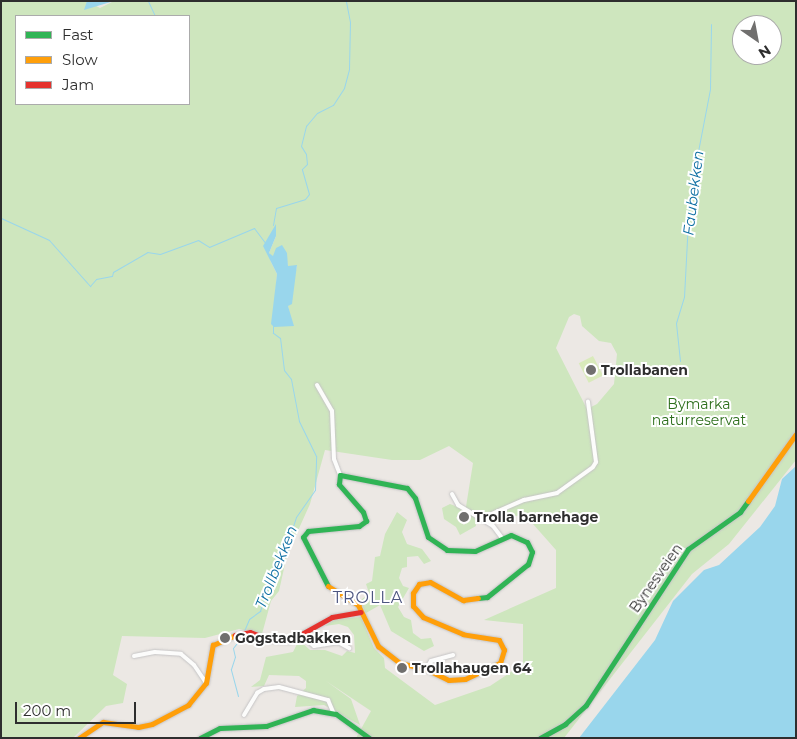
<!DOCTYPE html>
<html>
<head>
<meta charset="utf-8">
<style>
	body { margin:0 }
	#map { position:relative; width:797px; height:739px; overflow:hidden; background:#ece8e4; font-family:Montserrat,sans-serif }
	div>[style] { position:absolute }
	[style*='--x'] { left:calc(var(--x)*1px); top:calc(var(--y)*1px); width:calc(var(--w)*1px); rotate:calc(var(--a)*1deg) }
	.green>* { inset:0; background:#cee6be }
	.pitch>* { inset:0; background:#d9eabb; transform-origin:0 0 }
	.water>* { inset:0; background:#99d6ec }
	.stream>* { height:1px; margin:-0.5px; padding:0 0.5px; transform-origin:0.5px; border-radius:0.5px; background:#99d6ec }
	.roads { filter:drop-shadow(0 0 1px #c5c4c5) drop-shadow(0 0 1px #c5c4c5) }
	.street>* { height:4px; margin:-2px; padding:0 2px; transform-origin:2px; border-radius:2px; background:#fcfcfb }
	.fast>* { height:5px; margin:-2.5px; padding:0 2.5px; transform-origin:2.5px; border-radius:2.5px; background:#30b455 }
	.slow>* { height:5px; margin:-2.5px; padding:0 2.5px; transform-origin:2.5px; border-radius:2.5px; background:#ff9f0a }
	.jam>* { height:5px; margin:-2.5px; padding:0 2.5px; transform-origin:2.5px; border-radius:2.5px; background:#e5322d }
	.dots>* { width:14px; height:14px; translate:-50% -50%; box-sizing:border-box; border:2px solid #fff; border-radius:50% }
	span { translate:-50% -50%; white-space:nowrap; text-align:center; line-height:1.15; -webkit-text-stroke:4px #fff; paint-order:stroke }
	.poi-label { font-size:14px; color:#2e2e2e; font-weight:700 }
	.left { translate:0 -50%; text-align:left }
	.park-label { font-size:14px; color:#2c6e1b }
	.street-label { font-size:14px; color:#2e2e2e }
	.water-label { font-size:15px; color:#0d6fa3; font-style:italic }
	.quarter-label { font-size:16px; color:#4d5680; letter-spacing:1px }
	.frame { position:absolute; inset:0; border:2px solid #2e2e2e; pointer-events:none }
	.legend { position:absolute; left:15px; top:15px; width:175px; height:90px; box-sizing:border-box; background:#fff; border:1px solid #ababab; margin:0; padding:6px 9px; list-style:none; font-size:15px; color:#2e2e2e }
	.legend li { display:flex; align-items:center; gap:10px; height:25px }
	.legend b { width:25px; border:1px solid #ababab }
	.north { position:absolute; left:732px; top:15px; width:50px; height:50px; box-sizing:border-box; background:#fff; border:1px solid #ababab; border-radius:50%; rotate:147deg; font-size:14px; font-weight:700; line-height:20px; text-align:center; color:#2e2e2e }
	.north::after { content:''; display:block; margin:auto; width:18px; height:22px; background:#706f6e; clip-path:polygon(50% 0,100% 100%,50% 72%,0 100%) }
	.scale { position:absolute; left:15px; top:702px; width:121px; height:22px; box-sizing:border-box; border:2px solid #2e2e2e; border-top:0; padding-left:6px; font-size:15px; line-height:18px; white-space:nowrap; color:#2e2e2e; -webkit-text-stroke:4px #fff; paint-order:stroke }
</style>
</head>
<body>
<div id="map">
	<div class="green">
		<div style="clip-path:polygon(evenodd,1px 1px,87px 1px,100px 8px,114px 1px,796px 1px,796px 460px,729px 544px,692px 574px,564px 738px,356px 738px,371px 711px,326px 681px,351px 699px,360px 725px,324px 705px,295px 707px,297px 696px,306px 688px,306px 681px,299px 676px,269px 675px,264px 686px,251px 687px,260px 680px,266px 657px,293px 652px,299px 640px,310px 650px,325px 650px,342px 656px,347px 651px,355px 653px,354px 635px,348px 627px,339px 624px,325px 626px,335px 619px,361px 617px,374px 648px,384px 658px,385px 668px,435px 705px,490px 686px,523px 664px,523px 624px,484px 620px,556px 588px,556px 550px,525px 515px,475px 520px,476px 526px,460px 535px,456px 527px,444px 519px,442px 508px,450px 504px,463px 509px,456px 518px,464px 525px,471px 517px,465px 513px,473px 463px,449px 446px,420px 460px,392px 460px,325px 450px,310px 504px,287px 555px,279px 591px,271px 601px,262px 634px,239px 629px,205px 638px,122px 636px,113px 675px,127px 684px,123px 703px,106px 706px,73px 738px,1px 737px,1px 1px,16px 16px,189px 16px,189px 104px,16px 104px,16px 16px,1px 1px,742px 25px,772px 25px,772px 55px,742px 55px,742px 25px,1px 1px,276px 236px,269px 253px,273px 257px,286px 257px,288px 266px,297px 266px,288px 306px,290px 320px,273px 323px,277px 274px,271px 262px,266px 244px,276px 236px,1px 1px,574px 314px,580px 316px,582px 326px,599px 341px,611px 343px,617px 354px,614px 384px,597px 404px,587px 409px,556px 348px,569px 317px,574px 314px)"></div>
		<div style="clip-path:polygon(397px 512px,407px 520px,402px 532px,407px 544px,422px 549px,431px 561px,424px 564px,418px 556px,407px 557px,407px 567px,402px 568px,399px 578px,403px 586px,409px 588px,398px 607px,404px 617px,411px 620px,413px 633px,421px 639px,431px 638px,434px 646px,424px 651px,391px 631px,380px 605px,366px 613px,360px 601px,369px 593px,366px 584px,372px 581px,375px 557px,380px 556px,385px 534px)"></div>
	</div>
	<div class="pitch">
		<div style="left:593px;top:356px;width:22px;height:16px;rotate:63deg"></div>
	</div>
	<div class="water">
		<div style="clip-path:polygon(87px 1px,114px 1px,84px 10px)"></div>
		<div style="clip-path:polygon(276px 224px,276px 236px,269px 253px,273px 256px,276px 248px,282px 245px,287px 253px,288px 266px,297px 265px,292px 304px,288px 306px,294px 326px,274px 327px,271px 324px,277px 274px,263px 246px)"></div>
		<div style="clip-path:polygon(796px 466px,796px 738px,579px 738px,655px 640px,673px 601px,704px 570px,719px 565px,760px 527px,775px 506px,782px 479px)"></div>
	</div>
	<div class="stream">
		<div style="--x:148;--y:1;--w:17;--a:65"></div>
		<div style="--x:1;--y:218;--w:53;--a:24.6"></div>
		<div style="--x:49;--y:240;--w:62;--a:48.3"></div>
		<div style="--x:90;--y:286;--w:9;--a:-49"></div>
		<div style="--x:96;--y:279;--w:16;--a:-11"></div>
		<div style="--x:112;--y:276;--w:4;--a:-76"></div>
		<div style="--x:113;--y:272;--w:39;--a:-30"></div>
		<div style="--x:147;--y:252;--w:13;--a:9"></div>
		<div style="--x:160;--y:254;--w:40;--a:-20.2"></div>
		<div style="--x:198;--y:240;--w:13;--a:32"></div>
		<div style="--x:209;--y:247;--w:49;--a:-22.9"></div>
		<div style="--x:254;--y:228;--w:20;--a:53"></div>
		<div style="--x:273;--y:225;--w:17;--a:-80"></div>
		<div style="--x:276;--y:208;--w:30;--a:-17"></div>
		<div style="--x:305;--y:199;--w:6;--a:-51"></div>
		<div style="--x:309;--y:194;--w:26;--a:-106"></div>
		<div style="--x:302;--y:169;--w:7;--a:-45"></div>
		<div style="--x:307;--y:164;--w:10;--a:-96"></div>
		<div style="--x:306;--y:154;--w:9;--a:-122"></div>
		<div style="--x:301;--y:146;--w:21;--a:-76"></div>
		<div style="--x:306;--y:126;--w:17;--a:-50"></div>
		<div style="--x:317;--y:113;--w:18;--a:-27"></div>
		<div style="--x:333;--y:105;--w:20;--a:-57"></div>
		<div style="--x:344;--y:88;--w:20;--a:-75"></div>
		<div style="--x:349;--y:69;--w:47;--a:-88.8"></div>
		<div style="--x:350;--y:22;--w:21;--a:-101"></div>
		<div style="--x:680;--y:361;--w:38;--a:-96"></div>
		<div style="--x:676;--y:323;--w:27;--a:-73"></div>
		<div style="--x:684;--y:297;--w:96;--a:-87"></div>
		<div style="--x:689;--y:201;--w:24;--a:-73"></div>
		<div style="--x:696;--y:178;--w:11;--a:-95"></div>
		<div style="--x:695;--y:167;--w:79;--a:-79.1"></div>
		<div style="--x:710;--y:89;--w:65;--a:-89.1"></div>
		<div style="--x:244;--y:631;--w:13;--a:-67"></div>
		<div style="--x:249;--y:619;--w:14;--a:-36"></div>
		<div style="--x:260;--y:611;--w:25;--a:-72"></div>
		<div style="--x:268;--y:587;--w:7;--a:-98"></div>
		<div style="--x:267;--y:580;--w:19;--a:-65"></div>
		<div style="--x:275;--y:563;--w:10;--a:-37"></div>
		<div style="--x:283;--y:557;--w:42;--a:-72"></div>
		<div style="--x:296;--y:517;--w:33;--a:-55"></div>
		<div style="--x:315;--y:490;--w:34;--a:-88"></div>
		<div style="--x:316;--y:456;--w:39;--a:-116"></div>
		<div style="--x:299;--y:421;--w:43;--a:-100.8"></div>
		<div style="--x:291;--y:379;--w:11;--a:-128"></div>
		<div style="--x:284;--y:370;--w:32;--a:-97"></div>
		<div style="--x:280;--y:338;--w:9;--a:-144"></div>
		<div style="--x:273;--y:333;--w:7;--a:-90"></div>
		<div style="--x:238;--y:696;--w:28;--a:-105"></div>
		<div style="--x:231;--y:669;--w:13;--a:-72"></div>
		<div style="--x:235;--y:657;--w:9;--a:-103"></div>
		<div style="--x:233;--y:648;--w:16;--a:-52"></div>
	</div>
	<div class="roads">
		<div class="street">
			<div style="--x:317;--y:385;--w:30;--a:60"></div>
			<div style="--x:332;--y:411;--w:48;--a:87.6"></div>
			<div style="--x:334;--y:459;--w:17;--a:69"></div>
			<div style="--x:452;--y:494;--w:13;--a:61"></div>
			<div style="--x:458;--y:505;--w:41;--a:31"></div>
			<div style="--x:493;--y:526;--w:15;--a:53"></div>
			<div style="--x:480;--y:519;--w:48;--a:-23.4"></div>
			<div style="--x:524;--y:500;--w:34;--a:-12"></div>
			<div style="--x:557;--y:493;--w:44;--a:-35.8"></div>
			<div style="--x:593;--y:467;--w:6;--a:-59"></div>
			<div style="--x:596;--y:462;--w:61;--a:-97.6"></div>
			<div style="--x:301;--y:635;--w:17;--a:40"></div>
			<div style="--x:314;--y:646;--w:24;--a:-9"></div>
			<div style="--x:338;--y:642;--w:13;--a:29"></div>
			<div style="--x:134;--y:656;--w:21;--a:-11"></div>
			<div style="--x:155;--y:652;--w:26;--a:4"></div>
			<div style="--x:181;--y:654;--w:17;--a:40"></div>
			<div style="--x:194;--y:665;--w:22;--a:56"></div>
			<div style="--x:426;--y:669;--w:9;--a:-58"></div>
			<div style="--x:431;--y:661;--w:23;--a:-15"></div>
			<div style="--x:244;--y:715;--w:26;--a:-59"></div>
			<div style="--x:257;--y:693;--w:8;--a:-30"></div>
			<div style="--x:264;--y:689;--w:15;--a:-8"></div>
			<div style="--x:279;--y:687;--w:51;--a:14.9"></div>
			<div style="--x:328;--y:700;--w:15;--a:67"></div>
		</div>
		<div class="fast">
			<div style="--x:340;--y:475;--w:68;--a:11"></div>
			<div style="--x:407;--y:488;--w:13;--a:51"></div>
			<div style="--x:415;--y:498;--w:41;--a:71.6"></div>
			<div style="--x:428;--y:537;--w:23;--a:34"></div>
			<div style="--x:447;--y:550;--w:28;--a:2"></div>
			<div style="--x:475;--y:551;--w:39;--a:-24"></div>
			<div style="--x:511;--y:535;--w:17;--a:24"></div>
			<div style="--x:527;--y:542;--w:11;--a:63"></div>
			<div style="--x:532;--y:552;--w:13;--a:108"></div>
			<div style="--x:528;--y:564;--w:53;--a:141.2"></div>
			<div style="--x:487;--y:597;--w:9;--a:174"></div>
			<div style="--x:328;--y:586;--w:55;--a:-117"></div>
			<div style="--x:303;--y:537;--w:8;--a:-50"></div>
			<div style="--x:308;--y:531;--w:51;--a:-5.6"></div>
			<div style="--x:359;--y:526;--w:9;--a:-36"></div>
			<div style="--x:366;--y:521;--w:9;--a:-108"></div>
			<div style="--x:363;--y:512;--w:37;--a:-131"></div>
			<div style="--x:339;--y:484;--w:9;--a:-84"></div>
			<div style="--x:200;--y:738;--w:22;--a:-27"></div>
			<div style="--x:220;--y:728;--w:46;--a:-2.5"></div>
			<div style="--x:266;--y:726;--w:50;--a:-18.8"></div>
			<div style="--x:313;--y:710;--w:23;--a:10"></div>
			<div style="--x:336;--y:714;--w:41;--a:36"></div>
			<div style="--x:540;--y:738;--w:29;--a:-29"></div>
			<div style="--x:565;--y:724;--w:28;--a:-42"></div>
			<div style="--x:586;--y:705;--w:186;--a:-56.8"></div>
			<div style="--x:688;--y:549;--w:64;--a:-35.4"></div>
			<div style="--x:740;--y:512;--w:14;--a:-54"></div>
		</div>
		<div class="slow">
			<div style="--x:748;--y:501;--w:82;--a:-54.4"></div>
			<div style="--x:328;--y:586;--w:36;--a:32"></div>
			<div style="--x:358;--y:605;--w:46;--a:64"></div>
			<div style="--x:378;--y:646;--w:28;--a:38"></div>
			<div style="--x:400;--y:663;--w:27;--a:13"></div>
			<div style="--x:426;--y:669;--w:25;--a:26"></div>
			<div style="--x:449;--y:680;--w:16;--a:-4"></div>
			<div style="--x:465;--y:679;--w:38;--a:-25"></div>
			<div style="--x:500;--y:663;--w:14;--a:-73"></div>
			<div style="--x:504;--y:650;--w:11;--a:-117"></div>
			<div style="--x:499;--y:640;--w:36;--a:-171"></div>
			<div style="--x:463;--y:634;--w:43;--a:-157"></div>
			<div style="--x:423;--y:617;--w:15;--a:-132"></div>
			<div style="--x:413;--y:606;--w:13;--a:-90"></div>
			<div style="--x:413;--y:593;--w:11;--a:-56"></div>
			<div style="--x:419;--y:584;--w:11;--a:-10"></div>
			<div style="--x:430;--y:582;--w:38;--a:29"></div>
			<div style="--x:463;--y:600;--w:15;--a:-8"></div>
			<div style="--x:79;--y:738;--w:29;--a:-34"></div>
			<div style="--x:103;--y:722;--w:35;--a:8"></div>
			<div style="--x:138;--y:727;--w:14;--a:-12"></div>
			<div style="--x:152;--y:724;--w:41;--a:-27.8"></div>
			<div style="--x:188;--y:705;--w:28;--a:-51"></div>
			<div style="--x:206;--y:683;--w:39;--a:-80"></div>
			<div style="--x:213;--y:645;--w:24;--a:-24"></div>
		</div>
		<div class="jam">
			<div style="--x:235;--y:635;--w:15;--a:-11"></div>
			<div style="--x:250;--y:632;--w:22;--a:21"></div>
			<div style="--x:271;--y:640;--w:18;--a:3"></div>
			<div style="--x:289;--y:641;--w:49;--a:-29.2"></div>
			<div style="--x:332;--y:617;--w:29;--a:-10"></div>
		</div>
	</div>
	<div class="dots">
		<div style="left:591px;top:370px;background:#706f6e"></div>
		<div style="left:464px;top:517px;background:#706f6e"></div>
		<div style="left:225px;top:638px;background:#706f6e"></div>
		<div style="left:402px;top:668px;background:#706f6e"></div>
	</div>
	<div class="poi-label">
		<span class="left" style="left:601px;top:370px">Trollabanen</span>
		<span class="left" style="left:474px;top:517px">Trolla barnehage</span>
		<span class="left" style="left:235px;top:638px">Gogstadbakken</span>
		<span class="left" style="left:412px;top:668px">Trollahaugen 64</span>
	</div>
	<div class="park-label">
		<span style="left:699px;top:412px">Bymarka<br>naturreservat</span>
	</div>
	<div class="street-label">
		<span style="left:656px;top:578px;rotate:-55deg">Bynesveien</span>
	</div>
	<div class="water-label">
		<span style="left:693px;top:193px;rotate:-83deg">Faubekken</span>
		<span style="left:276px;top:567px;rotate:-68deg">Trollbekken</span>
	</div>
	<div class="quarter-label">
		<span style="left:368px;top:598px">TROLLA</span>
	</div>
	<div class="frame"></div>
	<ul class="legend">
	<li><b style="height:6px;background:#30b455"></b>Fast</li>
	<li><b style="height:6px;background:#ff9f0a"></b>Slow</li>
	<li><b style="height:6px;background:#e5322d"></b>Jam</li>
	</ul>
	<div class="north">N</div>
	<div class="scale">200 m</div>
</div>
</body>
</html>
